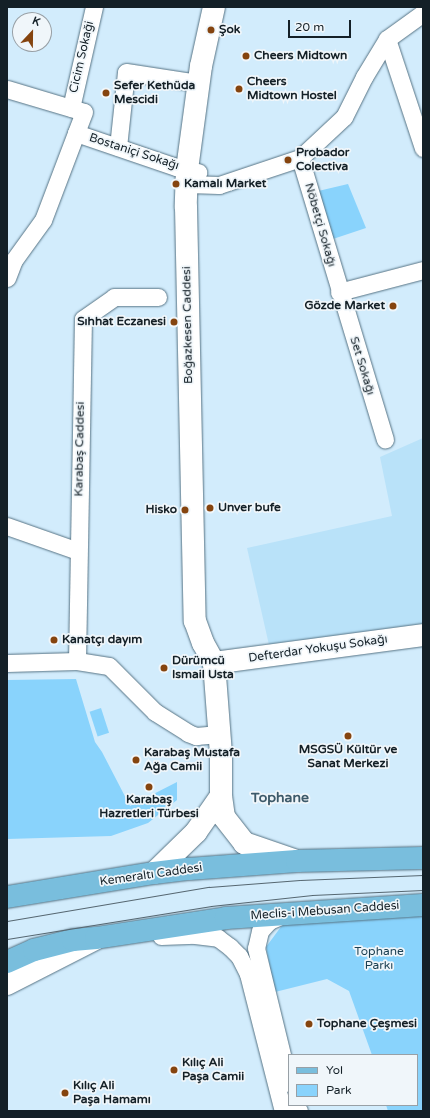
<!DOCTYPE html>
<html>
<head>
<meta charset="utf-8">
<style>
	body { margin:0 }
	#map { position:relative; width:430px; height:1118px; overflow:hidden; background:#d2ecfc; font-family:"Varela Round",sans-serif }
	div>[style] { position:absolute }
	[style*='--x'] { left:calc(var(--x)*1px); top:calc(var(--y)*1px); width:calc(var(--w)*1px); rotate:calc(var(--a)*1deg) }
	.built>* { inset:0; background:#b9e2f9 }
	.green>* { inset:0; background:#89d3fc; transform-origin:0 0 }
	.roads { filter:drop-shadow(0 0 1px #567384) drop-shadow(0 0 1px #567384) }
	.street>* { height:17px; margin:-8.5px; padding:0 8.5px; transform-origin:8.5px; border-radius:8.5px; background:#fff }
	.secondary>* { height:22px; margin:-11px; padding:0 11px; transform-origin:11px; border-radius:11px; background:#fff }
	.primary>* { height:22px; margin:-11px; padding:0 11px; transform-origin:11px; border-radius:11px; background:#79bedd }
	.tram>* { height:1px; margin:-0.5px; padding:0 0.5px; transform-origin:0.5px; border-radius:0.5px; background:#566771 }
	.dots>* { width:11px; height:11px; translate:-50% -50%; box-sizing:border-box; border:2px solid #f0f6fa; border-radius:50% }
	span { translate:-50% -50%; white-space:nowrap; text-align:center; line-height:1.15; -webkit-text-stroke:3.5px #f0f6fa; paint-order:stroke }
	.poi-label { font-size:12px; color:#142027; font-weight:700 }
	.left { translate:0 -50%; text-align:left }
	.right { translate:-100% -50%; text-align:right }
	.street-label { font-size:12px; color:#142027 }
	.park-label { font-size:12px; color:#1a3f52 }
	.quarter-label { font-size:14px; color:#3d5a6a; font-weight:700 }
	.frame { position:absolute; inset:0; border:8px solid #142027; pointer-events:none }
	.legend { position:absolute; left:288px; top:1054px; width:130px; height:52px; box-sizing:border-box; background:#f0f6fa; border:1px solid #98a0a6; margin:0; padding:5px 7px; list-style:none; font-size:12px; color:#142027 }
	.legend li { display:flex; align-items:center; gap:8px; height:20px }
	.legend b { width:20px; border:1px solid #98a0a6 }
	.north { position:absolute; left:12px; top:12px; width:40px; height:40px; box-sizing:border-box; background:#f0f6fa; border:1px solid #98a0a6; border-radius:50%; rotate:22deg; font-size:11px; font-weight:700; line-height:16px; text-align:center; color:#142027 }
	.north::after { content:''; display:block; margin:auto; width:14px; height:18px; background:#85440f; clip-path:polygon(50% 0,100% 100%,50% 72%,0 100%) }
	.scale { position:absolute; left:288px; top:20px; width:63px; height:18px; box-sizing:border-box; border:2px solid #142027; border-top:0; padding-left:5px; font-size:12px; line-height:14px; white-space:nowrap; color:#142027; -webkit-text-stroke:3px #f0f6fa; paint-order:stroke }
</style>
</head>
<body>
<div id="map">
	<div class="built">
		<div style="clip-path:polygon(423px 438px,423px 626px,269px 645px,247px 548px,392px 516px,380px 457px)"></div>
	</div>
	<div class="green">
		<div style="clip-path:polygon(348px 184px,366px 228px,330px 240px,314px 192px)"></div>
		<div style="clip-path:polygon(76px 679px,95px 742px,102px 752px,130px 806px,177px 782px,177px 800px,148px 823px,111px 836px,7px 839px,7px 680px)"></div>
		<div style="left:101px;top:708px;width:26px;height:12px;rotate:72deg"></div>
		<div style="clip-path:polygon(423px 914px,423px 1111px,388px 1111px,386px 1105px,417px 1105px,417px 1055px,372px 1055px,349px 991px,327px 979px,275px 992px,266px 947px,286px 920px)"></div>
	</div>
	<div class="roads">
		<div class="street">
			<div style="--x:387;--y:39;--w:115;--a:71.7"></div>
			<div style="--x:7;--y:89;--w:80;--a:16.6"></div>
			<div style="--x:84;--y:112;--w:22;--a:111"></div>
			<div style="--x:76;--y:133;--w:106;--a:18.8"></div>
			<div style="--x:176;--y:167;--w:23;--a:13"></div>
			<div style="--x:71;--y:108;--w:104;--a:-77.2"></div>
			<div style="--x:118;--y:147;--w:75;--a:-83.9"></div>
			<div style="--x:126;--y:72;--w:74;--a:8.6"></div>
			<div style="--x:300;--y:158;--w:294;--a:73.2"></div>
			<div style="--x:187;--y:184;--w:32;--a:2"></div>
			<div style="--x:219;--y:185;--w:85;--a:-18.4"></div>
			<div style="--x:300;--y:158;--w:60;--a:-43"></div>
			<div style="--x:344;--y:117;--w:45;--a:-63.4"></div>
			<div style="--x:364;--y:77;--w:44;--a:-58.8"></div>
			<div style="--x:387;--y:39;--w:44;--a:-35.8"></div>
			<div style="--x:7;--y:278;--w:19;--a:-69"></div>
			<div style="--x:14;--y:260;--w:49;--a:-54.1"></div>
			<div style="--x:43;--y:220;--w:93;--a:-69.2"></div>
			<div style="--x:339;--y:292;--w:87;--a:-14.7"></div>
			<div style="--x:7;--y:526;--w:75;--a:19.4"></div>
			<div style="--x:77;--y:661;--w:342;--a:-89"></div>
			<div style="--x:83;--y:319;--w:38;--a:-35"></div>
			<div style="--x:114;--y:297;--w:44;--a:0"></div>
			<div style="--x:7;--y:663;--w:70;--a:-1.6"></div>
			<div style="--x:77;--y:661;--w:32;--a:9"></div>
			<div style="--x:109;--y:666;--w:65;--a:45"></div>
			<div style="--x:155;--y:712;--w:39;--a:32"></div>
			<div style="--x:188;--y:733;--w:9;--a:21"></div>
			<div style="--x:196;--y:736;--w:23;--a:-5"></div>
			<div style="--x:283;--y:915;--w:15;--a:157"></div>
			<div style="--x:269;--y:921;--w:13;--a:132"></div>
			<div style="--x:260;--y:931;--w:17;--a:103"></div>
			<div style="--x:256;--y:948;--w:139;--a:76.3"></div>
			<div style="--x:161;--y:936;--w:34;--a:-2"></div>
			<div style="--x:195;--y:935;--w:23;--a:7"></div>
			<div style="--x:218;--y:938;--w:15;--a:37"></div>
			<div style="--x:230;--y:947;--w:13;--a:45"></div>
			<div style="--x:239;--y:956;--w:20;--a:63"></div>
			<div style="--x:248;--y:974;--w:141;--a:75.7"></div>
			<div style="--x:296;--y:1105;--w:7;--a:63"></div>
		</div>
		<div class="secondary">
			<div style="--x:214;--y:7;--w:60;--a:102.4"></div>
			<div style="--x:201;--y:66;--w:104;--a:97.7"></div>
			<div style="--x:187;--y:169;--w:38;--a:92"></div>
			<div style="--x:186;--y:207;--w:414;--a:88.8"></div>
			<div style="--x:195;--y:621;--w:23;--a:70"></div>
			<div style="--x:203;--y:643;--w:23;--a:61"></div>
			<div style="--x:214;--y:663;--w:91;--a:85.6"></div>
			<div style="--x:221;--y:754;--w:42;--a:90"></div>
			<div style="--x:221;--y:796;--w:21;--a:82"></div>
			<div style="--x:224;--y:817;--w:33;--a:52"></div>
			<div style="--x:244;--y:843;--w:56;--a:18.8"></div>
			<div style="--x:214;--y:663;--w:211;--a:-7.6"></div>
			<div style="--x:154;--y:873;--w:59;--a:-44.3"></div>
			<div style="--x:196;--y:832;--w:44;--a:-55.2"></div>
			<div style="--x:7;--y:984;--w:99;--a:-27.1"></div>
		</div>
		<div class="primary">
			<div style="--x:7;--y:897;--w:149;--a:-9.3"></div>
			<div style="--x:154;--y:873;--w:35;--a:-7"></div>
			<div style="--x:189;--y:869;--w:108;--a:-4.2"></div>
			<div style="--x:297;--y:861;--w:126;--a:-1.4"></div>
			<div style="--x:7;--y:962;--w:30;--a:-24"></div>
			<div style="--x:34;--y:950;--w:40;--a:-14.4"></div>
			<div style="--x:73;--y:940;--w:23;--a:-5"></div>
			<div style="--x:96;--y:938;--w:132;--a:-8.7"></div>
			<div style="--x:226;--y:918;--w:197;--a:-3.8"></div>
		</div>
	</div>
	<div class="tram">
		<div style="--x:7;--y:921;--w:205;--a:-9.6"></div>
		<div style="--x:209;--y:887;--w:91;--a:-4.4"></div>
		<div style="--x:300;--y:880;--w:123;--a:-2.3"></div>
		<div style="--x:7;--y:939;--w:207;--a:-9.2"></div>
		<div style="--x:211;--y:906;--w:102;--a:-6.2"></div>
		<div style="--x:312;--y:895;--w:111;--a:-2.6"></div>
	</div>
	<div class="dots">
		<div style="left:211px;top:30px;background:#85440f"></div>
		<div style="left:246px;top:56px;background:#85440f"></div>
		<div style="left:239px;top:89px;background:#85440f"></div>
		<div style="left:106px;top:93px;background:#85440f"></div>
		<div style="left:288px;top:160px;background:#85440f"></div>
		<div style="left:176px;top:184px;background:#85440f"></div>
		<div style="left:393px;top:306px;background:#85440f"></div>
		<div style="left:174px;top:322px;background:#85440f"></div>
		<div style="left:210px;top:508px;background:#85440f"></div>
		<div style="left:185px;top:510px;background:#85440f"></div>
		<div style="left:54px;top:640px;background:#85440f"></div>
		<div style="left:164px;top:668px;background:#85440f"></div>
		<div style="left:348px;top:736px;background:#85440f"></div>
		<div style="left:136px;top:760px;background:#85440f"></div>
		<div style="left:149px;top:787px;background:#85440f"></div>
		<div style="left:309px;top:1024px;background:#85440f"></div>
		<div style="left:174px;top:1070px;background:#85440f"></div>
		<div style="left:65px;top:1093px;background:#85440f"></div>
	</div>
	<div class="poi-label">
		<span class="left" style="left:219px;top:30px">Şok</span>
		<span class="left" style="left:254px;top:56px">Cheers Midtown</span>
		<span class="left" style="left:247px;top:89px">Cheers<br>Midtown Hostel</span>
		<span class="left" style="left:114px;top:93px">Sefer Kethüda<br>Mescidi</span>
		<span class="left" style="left:296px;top:160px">Probador<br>Colectiva</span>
		<span class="left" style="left:184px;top:184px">Kamalı Market</span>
		<span class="right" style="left:385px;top:306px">Gözde Market</span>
		<span class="right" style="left:166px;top:322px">Sıhhat Eczanesi</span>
		<span class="left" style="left:218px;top:508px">Unver bufe</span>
		<span class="right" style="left:177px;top:510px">Hisko</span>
		<span class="left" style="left:62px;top:640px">Kanatçı dayım</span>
		<span class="left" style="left:172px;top:668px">Dürümcü<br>Ismail Usta</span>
		<span style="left:348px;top:757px">MSGSÜ Kültür ve<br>Sanat Merkezi</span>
		<span class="left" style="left:144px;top:760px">Karabaş Mustafa<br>Ağa Camii</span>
		<span style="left:149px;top:807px">Karabaş<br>Hazretleri Türbesi</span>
		<span class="left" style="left:317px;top:1024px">Tophane Çeşmesi</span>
		<span class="left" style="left:182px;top:1070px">Kılıç Ali<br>Paşa Camii</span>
		<span class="left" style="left:73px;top:1093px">Kılıç Ali<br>Paşa Hamamı</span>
	</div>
	<div class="street-label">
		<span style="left:82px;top:57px;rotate:-77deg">Cicim Sokaği</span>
		<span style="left:134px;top:152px;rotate:18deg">Bostaniçi Sokağı</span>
		<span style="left:320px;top:225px;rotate:74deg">Nöbetçi Sokağı</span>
		<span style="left:188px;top:325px;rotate:-91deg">Boğazkesen Caddesi</span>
		<span style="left:362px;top:366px;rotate:73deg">Set Sokağı</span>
		<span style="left:80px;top:449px;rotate:-89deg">Karabaş Caddesi</span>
		<span style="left:318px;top:649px;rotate:-8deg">Defterdar Yokuşu Sokağı</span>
		<span style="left:151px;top:875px;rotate:-8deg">Kemeraltı Caddesi</span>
		<span style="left:325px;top:911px;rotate:-4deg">Meclis-i Mebusan Caddesi</span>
	</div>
	<div class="park-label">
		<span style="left:379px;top:959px">Tophane<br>Parkı</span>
	</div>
	<div class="quarter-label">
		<span style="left:280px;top:798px">Tophane</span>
	</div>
	<div class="frame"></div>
	<ul class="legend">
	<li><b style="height:5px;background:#79bedd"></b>Yol</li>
	<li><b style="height:11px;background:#89d3fc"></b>Park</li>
	</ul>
	<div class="north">K</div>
	<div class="scale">20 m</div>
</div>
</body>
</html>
